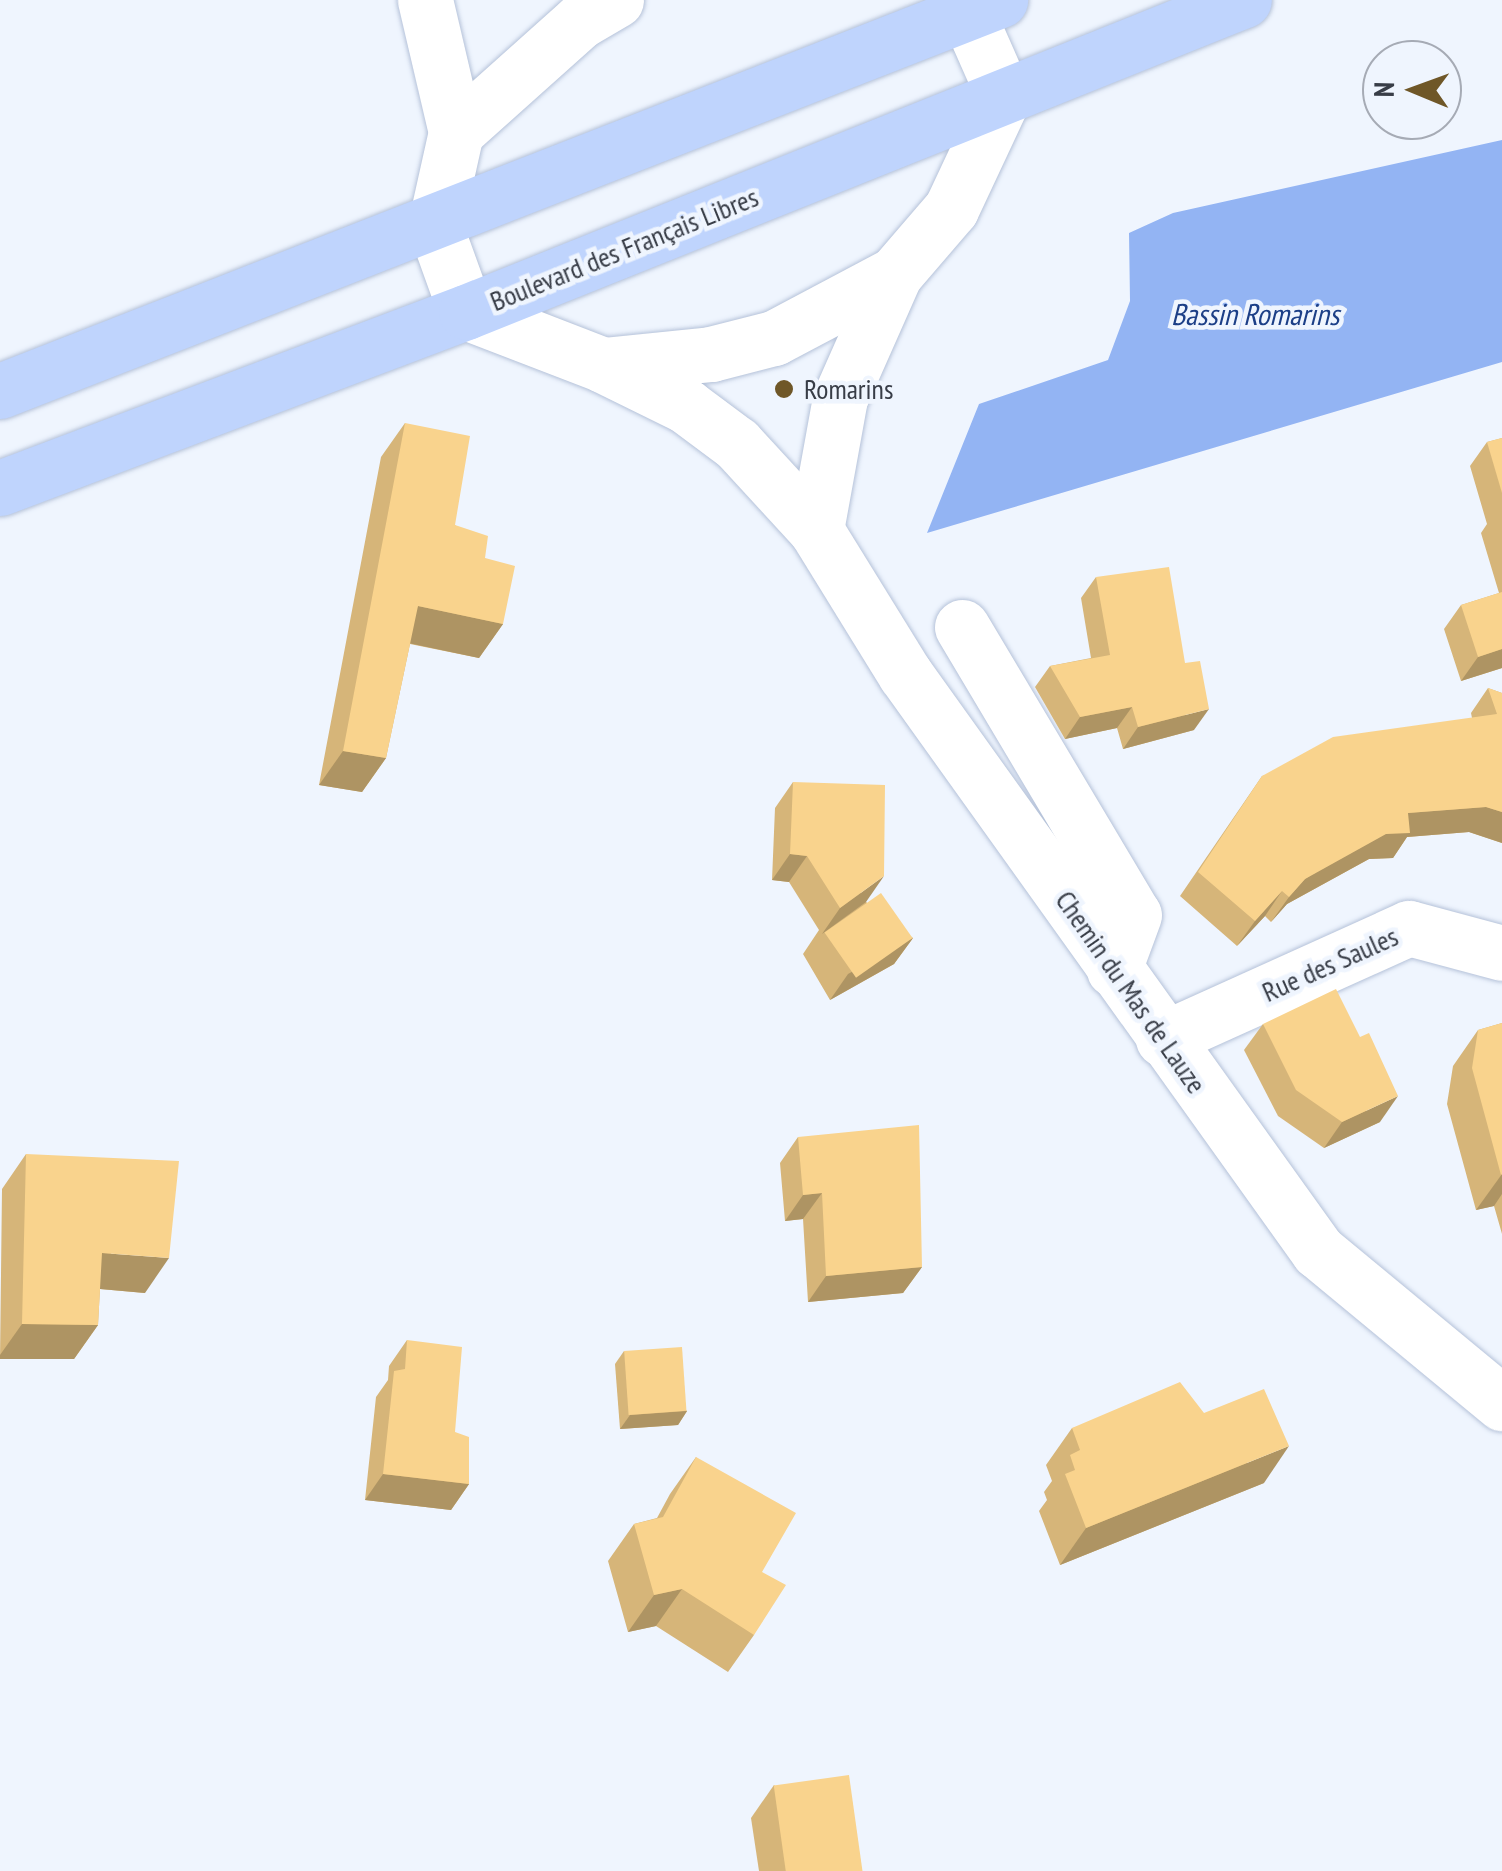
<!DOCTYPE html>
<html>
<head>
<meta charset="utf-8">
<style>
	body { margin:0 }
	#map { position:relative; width:1502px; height:1871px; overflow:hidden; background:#eff5fe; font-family:"PT Sans Narrow",sans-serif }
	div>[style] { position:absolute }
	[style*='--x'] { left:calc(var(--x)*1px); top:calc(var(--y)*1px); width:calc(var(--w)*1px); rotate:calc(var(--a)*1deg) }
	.water>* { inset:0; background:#93b4f3 }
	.roads { filter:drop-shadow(0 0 2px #b5c2d9) drop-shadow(0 0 2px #b5c2d9) }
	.minor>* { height:55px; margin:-27.5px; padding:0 27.5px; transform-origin:27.5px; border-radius:27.5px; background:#fff }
	.major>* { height:55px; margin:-27.5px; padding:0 27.5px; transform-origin:27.5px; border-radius:27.5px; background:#bfd4fd }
	.wall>* { inset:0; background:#d6b579 }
	.shaded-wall>* { inset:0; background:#ae9463 }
	.building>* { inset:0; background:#f9d38d; transform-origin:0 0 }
	.dots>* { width:28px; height:28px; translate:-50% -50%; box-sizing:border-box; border:5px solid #eff5fe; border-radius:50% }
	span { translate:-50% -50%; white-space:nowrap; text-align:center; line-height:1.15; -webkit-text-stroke:9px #eff5fe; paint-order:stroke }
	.street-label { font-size:28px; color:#383d47 }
	.poi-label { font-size:28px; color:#383d47 }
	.left { translate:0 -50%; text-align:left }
	.water-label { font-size:30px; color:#1c3f87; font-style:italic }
	.north { position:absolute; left:1362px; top:40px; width:100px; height:100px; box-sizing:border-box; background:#eff5fe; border:2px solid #a6abb5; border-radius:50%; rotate:271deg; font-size:28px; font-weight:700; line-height:40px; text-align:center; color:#383d47 }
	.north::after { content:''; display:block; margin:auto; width:35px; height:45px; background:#6f5728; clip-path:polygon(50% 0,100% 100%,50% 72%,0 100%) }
</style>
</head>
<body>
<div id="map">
	<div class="water">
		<div style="clip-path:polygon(1502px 140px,1502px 362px,927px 533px,979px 404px,1108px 360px,1130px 301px,1129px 233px,1173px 213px)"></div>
	</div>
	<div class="roads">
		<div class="minor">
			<div style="--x:425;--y:0;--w:136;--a:76.8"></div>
			<div style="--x:616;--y:0;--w:42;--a:149.7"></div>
			<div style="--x:580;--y:21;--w:166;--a:138.2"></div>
			<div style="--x:456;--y:132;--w:96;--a:102.6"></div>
			<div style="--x:435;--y:226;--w:91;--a:70.2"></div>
			<div style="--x:466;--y:312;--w:147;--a:21.1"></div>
			<div style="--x:603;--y:365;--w:93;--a:26.3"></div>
			<div style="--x:686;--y:406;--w:64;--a:36.7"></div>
			<div style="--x:737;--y:444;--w:117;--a:47.4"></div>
			<div style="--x:816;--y:530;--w:169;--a:58.3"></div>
			<div style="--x:905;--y:674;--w:710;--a:54.41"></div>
			<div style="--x:1318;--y:1251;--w:239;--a:39.6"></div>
			<div style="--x:603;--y:365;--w:109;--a:-5.8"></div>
			<div style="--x:711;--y:354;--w:65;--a:-14.3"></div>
			<div style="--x:774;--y:338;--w:137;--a:-27.9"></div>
			<div style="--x:895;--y:274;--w:86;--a:-49.3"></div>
			<div style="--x:951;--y:209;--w:125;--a:-64.9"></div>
			<div style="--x:1004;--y:96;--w:92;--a:-113.8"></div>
			<div style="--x:967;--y:12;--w:18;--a:-137"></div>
			<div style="--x:816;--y:530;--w:134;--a:-79.7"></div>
			<div style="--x:840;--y:398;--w:136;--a:-66.1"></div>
			<div style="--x:962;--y:627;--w:335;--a:59.2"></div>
			<div style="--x:1134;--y:915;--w:58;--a:110.3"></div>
			<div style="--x:1163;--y:1039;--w:270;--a:-24.3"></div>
			<div style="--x:1409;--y:928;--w:96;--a:15"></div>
		</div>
		<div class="major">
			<div style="--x:0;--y:391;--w:1074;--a:-21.36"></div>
			<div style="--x:0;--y:488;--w:498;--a:-20.7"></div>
			<div style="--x:466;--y:312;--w:838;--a:-21.85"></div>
		</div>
	</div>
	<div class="wall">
		<div style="clip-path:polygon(405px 423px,455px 525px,485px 558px,503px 624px,479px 658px,410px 644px,386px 758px,362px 792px,319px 785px,381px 457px)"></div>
		<div style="clip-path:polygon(1502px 438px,1502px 668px,1461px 681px,1444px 629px,1461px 605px,1499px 593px,1481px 533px,1487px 524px,1470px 466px,1487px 442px)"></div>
		<div style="clip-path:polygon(1096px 577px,1194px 730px,1123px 749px,1117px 728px,1065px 739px,1035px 687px,1050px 666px,1091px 658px,1081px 598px)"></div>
		<div style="clip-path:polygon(1488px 688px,1502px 693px,1502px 843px,1469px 832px,1407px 837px,1393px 858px,1369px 859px,1287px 904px,1271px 922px,1265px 916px,1237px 946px,1180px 896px,1262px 776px,1472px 718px,1471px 713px)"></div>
		<div style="clip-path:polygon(793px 782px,866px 902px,913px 938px,894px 964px,830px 1000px,803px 954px,819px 930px,789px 882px,772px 880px,775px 808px)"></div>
		<div style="clip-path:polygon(1502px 1023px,1502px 1234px,1494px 1206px,1476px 1210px,1447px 1104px,1453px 1066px,1478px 1030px)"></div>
		<div style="clip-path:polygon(1263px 1024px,1380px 1122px,1324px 1148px,1278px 1116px,1244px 1050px)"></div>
		<div style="clip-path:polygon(798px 1137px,922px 1267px,903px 1293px,808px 1302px,803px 1219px,785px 1221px,780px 1163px)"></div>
		<div style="clip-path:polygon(26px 1154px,145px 1293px,100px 1289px,98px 1325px,74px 1359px,0 1359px,2px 1189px)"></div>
		<div style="clip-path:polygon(407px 1340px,455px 1432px,469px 1484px,451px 1510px,365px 1500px,376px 1397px,388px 1380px,389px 1366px)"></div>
		<div style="clip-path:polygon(624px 1351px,687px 1411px,678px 1425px,620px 1429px,615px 1364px)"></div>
		<div style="clip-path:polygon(1204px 1413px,1264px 1483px,1060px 1565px,1039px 1511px,1047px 1500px,1044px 1492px,1052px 1481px,1046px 1465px,1072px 1428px)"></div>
		<div style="clip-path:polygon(696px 1457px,762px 1572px,754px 1635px,728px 1672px,656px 1626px,628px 1632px,608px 1561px,634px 1524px,657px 1518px,670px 1494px)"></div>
		<div style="clip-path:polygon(774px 1785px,862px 1871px,759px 1871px,751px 1818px)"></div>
	</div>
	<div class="shaded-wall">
		<div style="clip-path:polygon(418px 606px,503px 624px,479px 658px,394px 640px)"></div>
		<div style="clip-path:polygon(1502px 649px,1502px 668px,1461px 681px,1478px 657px)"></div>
		<div style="clip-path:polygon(1132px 707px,1117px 728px,1065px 739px,1080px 717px)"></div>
		<div style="clip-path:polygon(1209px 709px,1194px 730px,1123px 749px,1138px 727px)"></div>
		<div style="clip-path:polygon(343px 751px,386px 758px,362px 792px,319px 785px)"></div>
		<div style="clip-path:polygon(1486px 807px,1502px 812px,1502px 843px,1469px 832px,1407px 837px,1393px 858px,1369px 859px,1287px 904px,1271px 922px,1289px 897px,1305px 879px,1408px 813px)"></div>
		<div style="clip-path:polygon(790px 854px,807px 856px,789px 882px,772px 880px)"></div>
		<div style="clip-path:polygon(884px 876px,866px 902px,822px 934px,840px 908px)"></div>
		<div style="clip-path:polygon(1282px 891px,1265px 916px,1237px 946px,1255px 921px)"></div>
		<div style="clip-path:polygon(913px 938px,894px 964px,830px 1000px,848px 974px)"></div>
		<div style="clip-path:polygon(1398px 1096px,1380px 1122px,1324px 1148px,1342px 1122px)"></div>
		<div style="clip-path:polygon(1502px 1174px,1502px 1194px,1494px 1206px,1476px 1210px)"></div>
		<div style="clip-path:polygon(822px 1193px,803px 1219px,785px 1221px,803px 1195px)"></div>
		<div style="clip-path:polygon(102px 1253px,169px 1258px,145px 1293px,78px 1287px)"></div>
		<div style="clip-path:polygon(922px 1267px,903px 1293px,808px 1302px,826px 1276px)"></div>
		<div style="clip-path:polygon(22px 1324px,98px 1325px,74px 1359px,0 1359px,0 1355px)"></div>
		<div style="clip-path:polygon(687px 1411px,678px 1425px,620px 1429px,630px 1415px)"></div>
		<div style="clip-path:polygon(1289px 1446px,1264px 1483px,1060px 1565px,1086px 1528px)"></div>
		<div style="clip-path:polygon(383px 1474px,469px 1484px,451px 1510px,365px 1500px)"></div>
		<div style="clip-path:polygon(682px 1589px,656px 1626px,628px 1632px,654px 1595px)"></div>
	</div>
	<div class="building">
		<div style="clip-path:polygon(405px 423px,470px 436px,455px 525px,488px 536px,485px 558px,515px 566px,503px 624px,418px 606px,386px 758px,343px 751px)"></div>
		<div style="clip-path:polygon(1502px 438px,1502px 493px,1487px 442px)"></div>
		<div style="clip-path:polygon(1169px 567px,1185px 663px,1200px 661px,1209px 709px,1138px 727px,1132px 707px,1080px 717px,1050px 666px,1110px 655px,1096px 577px)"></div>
		<div style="clip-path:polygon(1502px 592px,1502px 649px,1478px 657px,1461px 605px)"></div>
		<div style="clip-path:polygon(1488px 688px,1502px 693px,1502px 812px,1486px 807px,1408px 813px,1410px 833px,1386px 834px,1305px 879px,1289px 897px,1282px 891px,1255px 921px,1198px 872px,1262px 776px,1333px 737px,1497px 714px)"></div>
		<div style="clip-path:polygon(793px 782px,885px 785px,884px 876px,840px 908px,807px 856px,790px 854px)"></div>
		<div style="left:881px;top:893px;width:55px;height:69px;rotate:55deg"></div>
		<div style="clip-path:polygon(1336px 989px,1360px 1037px,1369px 1033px,1398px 1096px,1342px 1122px,1296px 1090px,1263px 1024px)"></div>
		<div style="clip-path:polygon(1502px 1023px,1502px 1174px,1501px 1175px,1472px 1068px,1478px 1030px)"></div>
		<div style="clip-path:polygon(919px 1125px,922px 1267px,826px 1276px,822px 1193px,803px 1195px,798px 1137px)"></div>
		<div style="clip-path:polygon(26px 1154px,179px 1161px,169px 1258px,102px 1253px,98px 1325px,22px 1324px)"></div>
		<div style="clip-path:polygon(407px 1340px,462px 1347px,455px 1432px,469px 1437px,469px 1484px,383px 1474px,394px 1371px,405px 1369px)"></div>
		<div style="left:682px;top:1347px;width:64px;height:58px;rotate:86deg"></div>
		<div style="clip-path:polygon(1180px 1382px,1204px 1413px,1264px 1389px,1289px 1446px,1086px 1528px,1065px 1474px,1075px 1470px,1070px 1455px,1080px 1450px,1072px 1428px)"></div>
		<div style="clip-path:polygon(696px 1457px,796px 1513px,762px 1572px,786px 1585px,754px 1635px,682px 1589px,654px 1595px,634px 1524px,663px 1517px)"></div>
		<div style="left:849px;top:1775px;width:97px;height:76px;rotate:82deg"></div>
	</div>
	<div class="dots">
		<div style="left:784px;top:389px;background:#6f5728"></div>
	</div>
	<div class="street-label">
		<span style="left:624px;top:249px;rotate:-22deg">Boulevard des Français Libres</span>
		<span style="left:1330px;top:964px;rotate:-24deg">Rue des Saules</span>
		<span style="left:1131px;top:992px;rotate:55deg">Chemin du Mas de Lauze</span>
	</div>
	<div class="poi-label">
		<span class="left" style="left:804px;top:389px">Romarins</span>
	</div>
	<div class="water-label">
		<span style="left:1255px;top:314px">Bassin Romarins</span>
	</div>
	<div class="north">N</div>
</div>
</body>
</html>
